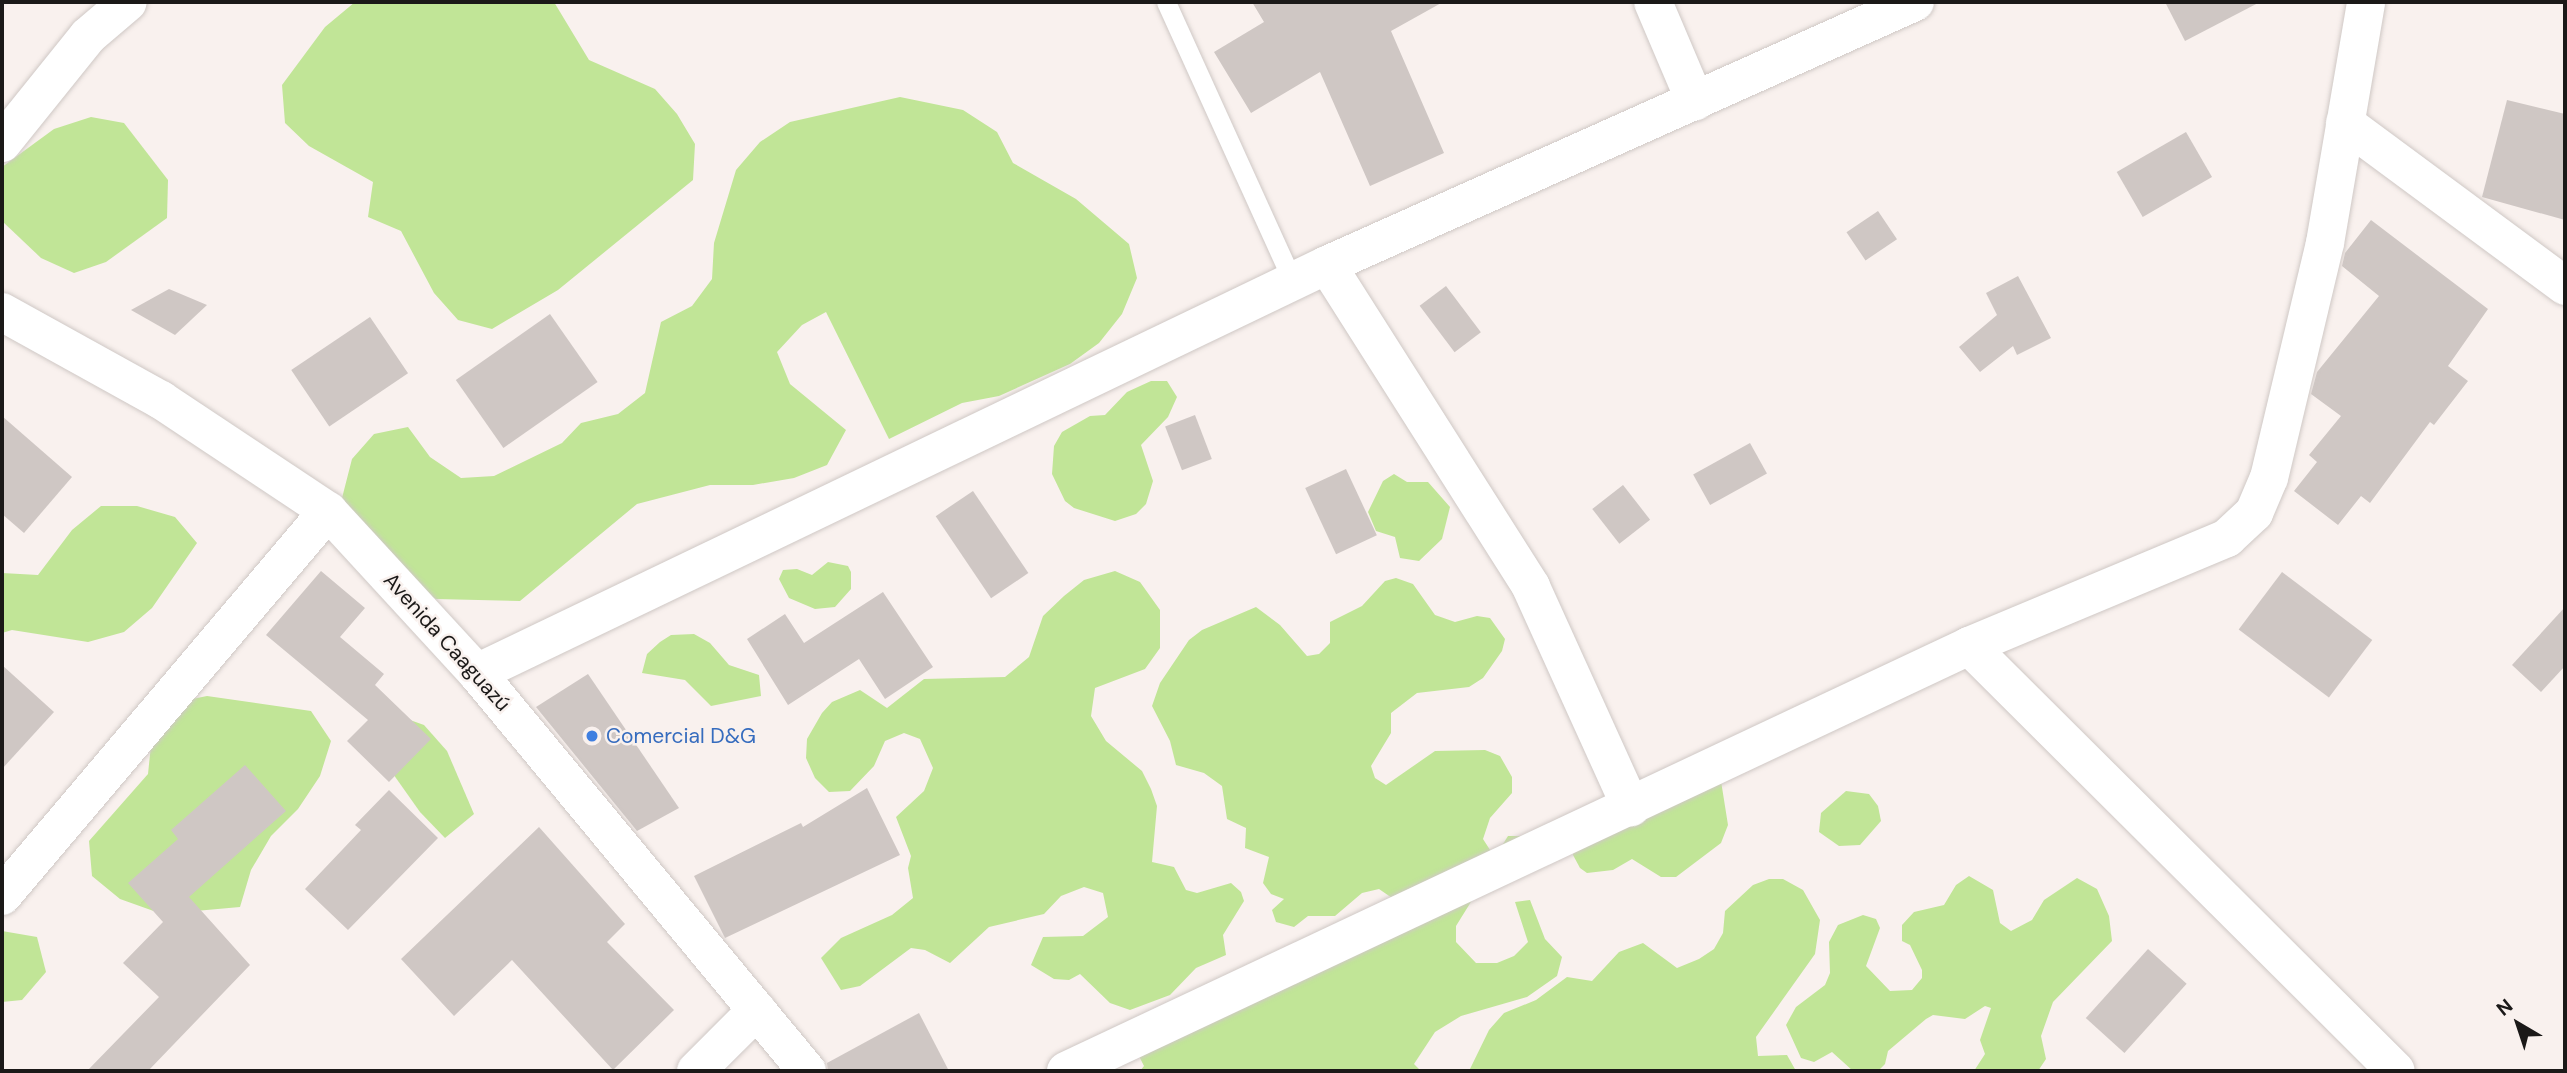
<!DOCTYPE html>
<html>
<head>
<meta charset="utf-8">
<style>
	body { margin:0 }
	#map { position:relative; width:2567px; height:1073px; overflow:hidden; background:#f9f1ee; font-family:"DM Sans",sans-serif }
	div>[style] { position:absolute }
	[style*='--x'] { left:calc(var(--x)*1px); top:calc(var(--y)*1px); width:calc(var(--w)*1px); rotate:calc(var(--a)*1deg) }
	.green>* { inset:0; background:#c1e597 }
	.building>* { inset:0; background:#cfc7c4; transform-origin:0 0 }
	.roads { filter:drop-shadow(0 0 2px #cfc8c5) drop-shadow(0 0 2px #cfc8c5) }
	.lane>* { height:19px; margin:-9.5px; padding:0 9.5px; transform-origin:9.5px; border-radius:9.5px; background:#fff }
	.street>* { height:38px; margin:-19px; padding:0 19px; transform-origin:19px; border-radius:19px; background:#fff }
	.secondary>* { height:38px; margin:-19px; padding:0 19px; transform-origin:19px; border-radius:19px; background:#fff }
	.dots>* { width:19px; height:19px; translate:-50% -50%; box-sizing:border-box; border:4px solid #f9f1ee; border-radius:50% }
	span { translate:-50% -50%; white-space:nowrap; text-align:center; line-height:1.15; -webkit-text-stroke:5px #f9f1ee; paint-order:stroke }
	.street-label { font-size:21px; color:#1b1918 }
	.shop-label { font-size:21px; color:#366cbe }
	.left { translate:0 -50%; text-align:left }
	.frame { position:absolute; inset:0; border:4px solid #1b1918; pointer-events:none }
	.north { position:absolute; left:2483px; top:989px; width:70px; height:70px; -webkit-text-stroke:5px #f9f1ee; paint-order:stroke; rotate:321deg; font-size:19px; font-weight:700; line-height:28px; text-align:center; color:#1b1918 }
	.north::after { content:''; display:block; margin:auto; width:24px; height:32px; background:#1b1918; clip-path:polygon(50% 0,100% 100%,50% 72%,0 100%) }
</style>
</head>
<body>
<div id="map">
	<div class="green">
		<div style="clip-path:polygon(355px 2px,554px 2px,589px 60px,655px 89px,677px 114px,695px 144px,693px 180px,558px 290px,492px 329px,458px 320px,434px 293px,401px 231px,368px 217px,373px 182px,309px 146px,285px 123px,282px 85px,325px 27px)"></div>
		<div style="clip-path:polygon(900px 97px,963px 110px,997px 132px,1013px 163px,1076px 199px,1129px 244px,1137px 278px,1122px 314px,1099px 343px,1070px 364px,999px 396px,962px 403px,889px 439px,826px 312px,802px 325px,777px 352px,790px 384px,846px 430px,827px 465px,794px 478px,753px 485px,710px 485px,637px 504px,520px 601px,436px 599px,403px 582px,342px 498px,352px 459px,374px 434px,408px 427px,430px 457px,461px 478px,494px 476px,562px 443px,581px 423px,618px 414px,645px 393px,661px 322px,692px 306px,712px 279px,714px 243px,736px 170px,760px 142px,790px 122px)"></div>
		<div style="clip-path:polygon(91px 117px,124px 123px,168px 180px,167px 218px,106px 262px,74px 273px,41px 258px,2px 221px,2px 167px,54px 129px)"></div>
		<div style="clip-path:polygon(1151px 381px,1167px 381px,1177px 397px,1168px 417px,1141px 445px,1153px 481px,1146px 504px,1136px 514px,1115px 521px,1074px 508px,1065px 501px,1052px 474px,1054px 446px,1062px 432px,1090px 416px,1105px 415px,1127px 392px)"></div>
		<div style="clip-path:polygon(1394px 474px,1407px 482px,1428px 482px,1450px 507px,1442px 539px,1419px 561px,1400px 558px,1395px 537px,1376px 531px,1368px 512px,1383px 481px)"></div>
		<div style="clip-path:polygon(101px 506px,137px 506px,175px 517px,197px 543px,152px 608px,124px 632px,88px 642px,12px 630px,2px 633px,2px 573px,38px 575px,72px 530px)"></div>
		<div style="clip-path:polygon(828px 562px,848px 566px,851px 572px,851px 589px,835px 607px,815px 609px,789px 598px,779px 579px,783px 570px,797px 569px,812px 575px)"></div>
		<div style="clip-path:polygon(1115px 571px,1140px 582px,1160px 610px,1160px 648px,1145px 669px,1095px 688px,1091px 716px,1106px 741px,1142px 771px,1151px 789px,1157px 806px,1152px 862px,1174px 867px,1186px 890px,1197px 893px,1231px 883px,1241px 892px,1244px 901px,1223px 935px,1226px 955px,1196px 968px,1170px 995px,1130px 1010px,1110px 1003px,1080px 974px,1069px 980px,1054px 979px,1031px 965px,1043px 937px,1083px 936px,1108px 917px,1103px 893px,1084px 887px,1061px 896px,1044px 914px,989px 927px,950px 963px,925px 950px,911px 948px,860px 986px,841px 990px,821px 958px,841px 938px,892px 915px,913px 898px,908px 868px,911px 856px,896px 817px,924px 791px,933px 768px,920px 739px,904px 733px,885px 741px,874px 766px,850px 791px,829px 792px,815px 778px,806px 758px,807px 739px,822px 713px,832px 702px,860px 690px,887px 708px,924px 679px,1005px 677px,1029px 657px,1043px 616px,1064px 596px,1084px 580px)"></div>
		<div style="clip-path:polygon(1396px 578px,1413px 584px,1435px 615px,1455px 622px,1477px 616px,1490px 618px,1505px 639px,1502px 651px,1483px 678px,1469px 687px,1417px 693px,1391px 713px,1391px 733px,1371px 766px,1375px 778px,1386px 785px,1435px 751px,1485px 750px,1500px 756px,1512px 777px,1512px 793px,1490px 818px,1483px 839px,1492px 853px,1498px 852px,1508px 836px,1521px 836px,1474px 897px,1456px 926px,1456px 942px,1476px 963px,1497px 963px,1514px 956px,1528px 942px,1515px 902px,1530px 900px,1545px 939px,1562px 957px,1557px 976px,1527px 997px,1461px 1016px,1435px 1032px,1414px 1064px,1421px 1071px,1140px 1071px,1144px 1066px,1137px 1052px,1395px 900px,1379px 889px,1362px 893px,1335px 916px,1308px 916px,1294px 927px,1276px 922px,1272px 910px,1284px 899px,1271px 894px,1263px 883px,1269px 857px,1245px 848px,1246px 828px,1227px 819px,1222px 786px,1204px 773px,1176px 765px,1170px 741px,1152px 706px,1160px 683px,1189px 640px,1202px 630px,1256px 607px,1280px 625px,1307px 656px,1319px 654px,1330px 643px,1330px 622px,1362px 606px,1385px 581px)"></div>
		<div style="clip-path:polygon(694px 634px,710px 643px,729px 665px,759px 675px,761px 696px,711px 706px,685px 680px,642px 673px,647px 654px,660px 642px,671px 635px)"></div>
		<div style="clip-path:polygon(207px 696px,311px 711px,331px 741px,320px 776px,298px 809px,271px 836px,251px 870px,240px 907px,162px 914px,120px 899px,92px 876px,89px 841px,148px 774px,152px 735px,172px 703px)"></div>
		<div style="clip-path:polygon(393px 714px,424px 725px,447px 751px,474px 814px,445px 838px,420px 812px,362px 730px)"></div>
		<div style="clip-path:polygon(1691px 757px,1721px 781px,1728px 825px,1721px 843px,1676px 877px,1661px 877px,1632px 859px,1613px 870px,1587px 873px,1580px 868px,1573px 855px,1576px 821px)"></div>
		<div style="clip-path:polygon(1846px 791px,1869px 794px,1878px 806px,1881px 821px,1860px 845px,1839px 846px,1819px 832px,1821px 813px)"></div>
		<div style="clip-path:polygon(1969px 876px,1993px 890px,2000px 923px,2011px 931px,2032px 920px,2044px 900px,2077px 878px,2097px 889px,2109px 916px,2112px 941px,2053px 1002px,2041px 1036px,2046px 1059px,2038px 1071px,1974px 1071px,1985px 1054px,1980px 1040px,1991px 1008px,1985px 1006px,1965px 1019px,1933px 1015px,1926px 1019px,1888px 1051px,1885px 1064px,1878px 1071px,1853px 1071px,1832px 1052px,1814px 1062px,1801px 1058px,1786px 1025px,1796px 1007px,1825px 985px,1830px 973px,1829px 942px,1838px 925px,1863px 915px,1876px 919px,1880px 928px,1866px 966px,1890px 991px,1912px 990px,1922px 978px,1922px 970px,1910px 945px,1902px 941px,1902px 925px,1914px 912px,1944px 905px,1956px 885px)"></div>
		<div style="clip-path:polygon(1769px 879px,1783px 879px,1803px 890px,1820px 920px,1815px 954px,1756px 1037px,1758px 1056px,1787px 1055px,1796px 1071px,1469px 1071px,1489px 1030px,1504px 1013px,1536px 1000px,1567px 977px,1592px 981px,1619px 952px,1643px 943px,1677px 968px,1699px 959px,1714px 949px,1723px 933px,1725px 911px,1753px 885px)"></div>
		<div style="clip-path:polygon(2px 931px,37px 937px,46px 972px,22px 1000px,2px 1002px)"></div>
	</div>
	<div class="building">
		<div style="clip-path:polygon(1252px 2px,1443px 2px,1391px 31px,1444px 153px,1370px 186px,1320px 72px,1251px 113px,1214px 52px,1264px 22px)"></div>
		<div style="clip-path:polygon(2165px 2px,2260px 2px,2185px 41px)"></div>
		<div style="clip-path:polygon(2507px 100px,2565px 114px,2565px 220px,2482px 197px)"></div>
		<div style="left:2186px;top:132px;width:52px;height:80px;rotate:60deg"></div>
		<div style="left:1878px;top:211px;width:34px;height:38px;rotate:56deg"></div>
		<div style="clip-path:polygon(2371px 220px,2488px 309px,2448px 366px,2468px 381px,2434px 425px,2430px 422px,2370px 503px,2361px 496px,2338px 525px,2294px 491px,2317px 462px,2309px 455px,2341px 416px,2311px 394px,2317px 372px,2379px 296px,2342px 266px,2345px 253px)"></div>
		<div style="clip-path:polygon(2018px 276px,2051px 338px,2017px 355px,2013px 346px,1980px 372px,1959px 347px,1997px 315px,1986px 293px)"></div>
		<div style="left:1446px;top:286px;width:58px;height:33px;rotate:53deg"></div>
		<div style="clip-path:polygon(169px 289px,207px 305px,175px 335px,131px 310px)"></div>
		<div style="left:550px;top:314px;width:83px;height:115px;rotate:55deg"></div>
		<div style="left:370px;top:317px;width:68px;height:95px;rotate:56deg"></div>
		<div style="left:1195px;top:415px;width:47px;height:32px;rotate:69deg"></div>
		<div style="clip-path:polygon(2px 416px,72px 477px,24px 533px,2px 514px)"></div>
		<div style="left:1750px;top:443px;width:35px;height:65px;rotate:61deg"></div>
		<div style="left:1346px;top:469px;width:73px;height:45px;rotate:65deg"></div>
		<div style="left:1623px;top:485px;width:44px;height:39px;rotate:52deg"></div>
		<div style="left:973px;top:491px;width:99px;height:45px;rotate:56deg"></div>
		<div style="clip-path:polygon(321px 571px,365px 608px,340px 637px,384px 674px,375px 685px,431px 739px,389px 782px,347px 741px,368px 720px,266px 635px)"></div>
		<div style="left:2282px;top:572px;width:113px;height:72px;rotate:37deg"></div>
		<div style="clip-path:polygon(883px 592px,933px 667px,885px 699px,859px 659px,788px 705px,747px 639px,785px 614px,804px 643px)"></div>
		<div style="clip-path:polygon(2565px 607px,2565px 666px,2541px 692px,2512px 665px)"></div>
		<div style="clip-path:polygon(2px 665px,54px 712px,2px 769px)"></div>
		<div style="clip-path:polygon(588px 674px,679px 808px,637px 831px,536px 707px)"></div>
		<div style="clip-path:polygon(245px 765px,286px 811px,189px 897px,250px 965px,148px 1071px,87px 1071px,159px 997px,123px 963px,163px 922px,128px 883px,178px 839px,171px 830px)"></div>
		<div style="clip-path:polygon(867px 788px,900px 855px,725px 938px,694px 876px,801px 823px,803px 827px)"></div>
		<div style="clip-path:polygon(389px 790px,438px 838px,348px 930px,305px 889px,361px 830px,355px 825px)"></div>
		<div style="clip-path:polygon(539px 827px,625px 924px,607px 942px,674px 1010px,613px 1070px,512px 960px,454px 1016px,401px 959px)"></div>
		<div style="left:2148px;top:949px;width:52px;height:93px;rotate:42deg"></div>
		<div style="clip-path:polygon(919px 1013px,949px 1071px,828px 1071px,827px 1063px)"></div>
	</div>
	<div class="roads">
		<div class="lane">
			<div style="--x:1166;--y:2;--w:307;--a:65.6"></div>
		</div>
		<div class="street">
			<div style="--x:1653;--y:2;--w:108;--a:67"></div>
			<div style="--x:2345;--y:123;--w:274;--a:36.5"></div>
			<div style="--x:2;--y:143;--w:137;--a:-51.2"></div>
			<div style="--x:88;--y:36;--w:52;--a:-40.4"></div>
			<div style="--x:1327;--y:265;--w:381;--a:57.6"></div>
			<div style="--x:1531;--y:587;--w:242;--a:65.6"></div>
			<div style="--x:1969;--y:646;--w:602;--a:44.87"></div>
			<div style="--x:477;--y:673;--w:943;--a:-25.64"></div>
			<div style="--x:1327;--y:265;--w:644;--a:-24.1"></div>
			<div style="--x:2;--y:896;--w:504;--a:-49.74"></div>
			<div style="--x:696;--y:1071;--w:86;--a:-45"></div>
			<div style="--x:1066;--y:1071;--w:998;--a:-25.2"></div>
			<div style="--x:1969;--y:646;--w:280;--a:-22.7"></div>
			<div style="--x:2227;--y:538;--w:37;--a:-43"></div>
			<div style="--x:2254;--y:513;--w:38;--a:-67"></div>
			<div style="--x:2269;--y:478;--w:242;--a:-76.6"></div>
			<div style="--x:2325;--y:243;--w:244;--a:-80.3"></div>
		</div>
		<div class="secondary">
			<div style="--x:2;--y:312;--w:182;--a:29"></div>
			<div style="--x:161;--y:400;--w:201;--a:33.6"></div>
			<div style="--x:328;--y:511;--w:220;--a:47.4"></div>
			<div style="--x:477;--y:673;--w:517;--a:50.34"></div>
		</div>
	</div>
	<div class="dots">
		<div style="left:592px;top:736px;background:#3f7fe0"></div>
	</div>
	<div class="street-label">
		<span style="left:447px;top:642px;rotate:48deg">Avenida Caaguazú</span>
	</div>
	<div class="shop-label">
		<span class="left" style="left:606px;top:736px">Comercial D&amp;G</span>
	</div>
	<div class="frame"></div>
	<div class="north">N</div>
</div>
</body>
</html>
